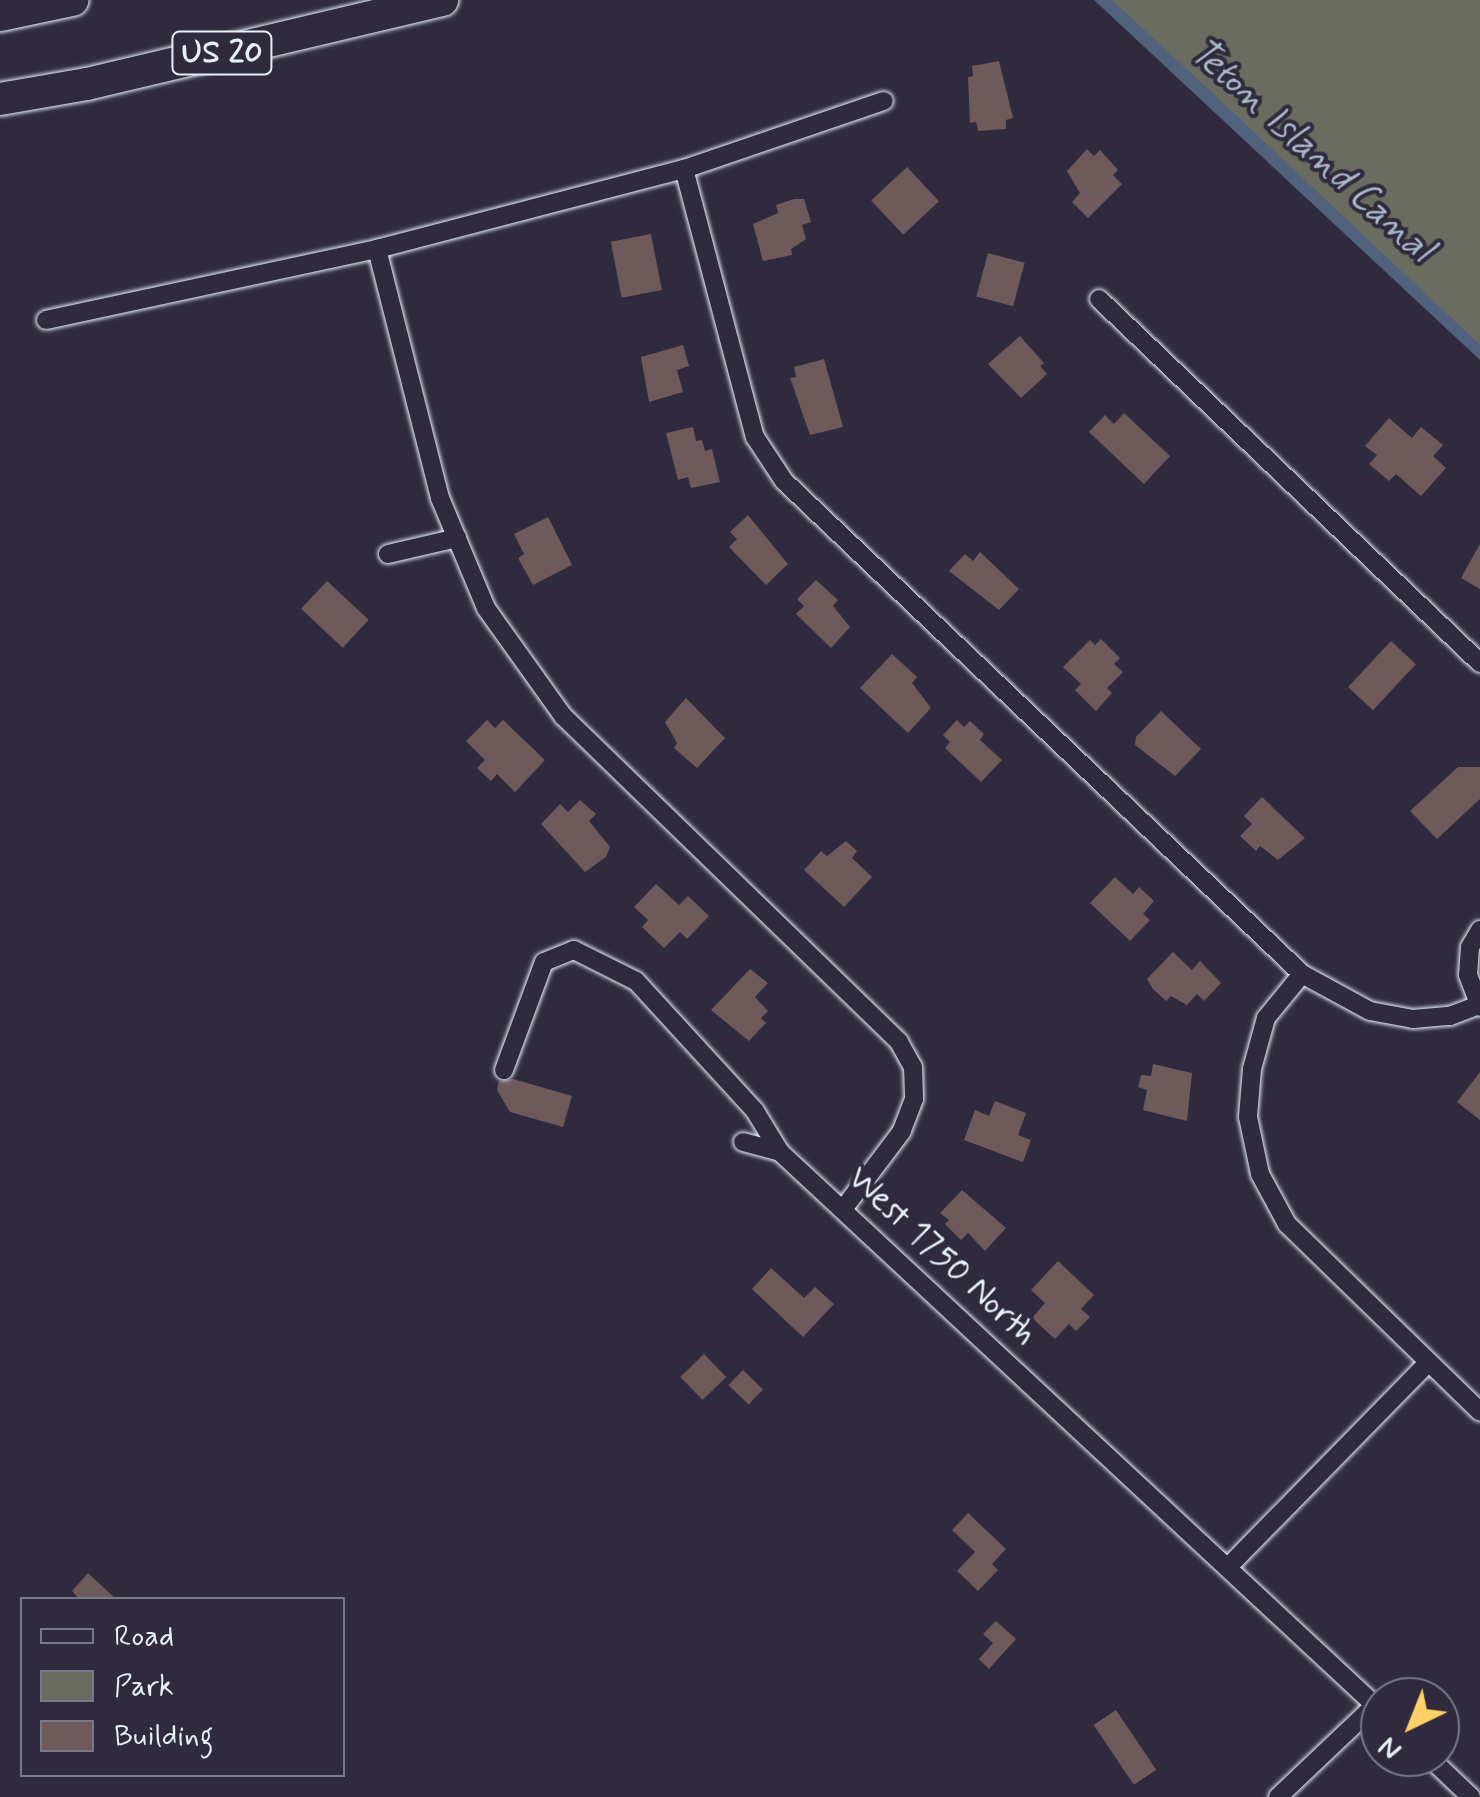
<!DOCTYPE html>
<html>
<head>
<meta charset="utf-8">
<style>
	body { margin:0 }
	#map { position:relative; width:1480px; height:1797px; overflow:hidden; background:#2f2a3d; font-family:Mynerve,sans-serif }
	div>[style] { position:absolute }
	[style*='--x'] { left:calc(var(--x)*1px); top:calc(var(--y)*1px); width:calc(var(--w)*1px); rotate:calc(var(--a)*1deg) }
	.green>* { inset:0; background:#696c5f }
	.water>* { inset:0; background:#52627d }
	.building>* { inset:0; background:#6e5a5b; transform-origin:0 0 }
	.roads { filter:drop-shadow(0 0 2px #e8f1f8) drop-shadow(0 0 2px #e8f1f8) }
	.street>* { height:18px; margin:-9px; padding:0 9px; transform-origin:9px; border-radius:9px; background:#2f2a3d }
	.highway>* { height:32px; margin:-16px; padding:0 16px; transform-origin:16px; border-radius:16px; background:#2f2a3d }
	span { translate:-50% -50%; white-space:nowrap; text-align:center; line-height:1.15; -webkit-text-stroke:8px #2f2a3d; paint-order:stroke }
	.shield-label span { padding:2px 8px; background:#2f2a3d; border:2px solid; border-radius:8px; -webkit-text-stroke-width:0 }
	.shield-label { font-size:32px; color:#e8f1f8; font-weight:700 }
	.street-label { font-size:35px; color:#e8f1f8 }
	.water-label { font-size:38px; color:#acb8c7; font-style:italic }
	.legend { position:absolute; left:20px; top:1597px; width:325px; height:180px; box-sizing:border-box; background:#2f2a3d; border:2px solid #797a88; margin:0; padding:12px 18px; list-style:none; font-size:30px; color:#e8f1f8 }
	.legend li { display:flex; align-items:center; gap:20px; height:50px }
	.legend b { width:50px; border:2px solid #797a88 }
	.north { position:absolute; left:1360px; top:1677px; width:100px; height:100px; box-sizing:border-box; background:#2f2a3d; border:2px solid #797a88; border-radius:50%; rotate:223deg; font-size:28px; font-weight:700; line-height:40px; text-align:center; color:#e8f1f8 }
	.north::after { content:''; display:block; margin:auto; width:35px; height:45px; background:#ffd166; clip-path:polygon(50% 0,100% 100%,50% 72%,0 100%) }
</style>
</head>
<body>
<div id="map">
	<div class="green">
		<div style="clip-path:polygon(1097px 0,1480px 0,1480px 356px)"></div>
	</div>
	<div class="water">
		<div style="clip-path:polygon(1094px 0,1112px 0,1205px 86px,1480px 345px,1480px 360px)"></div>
	</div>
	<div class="building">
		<div style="clip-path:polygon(999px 61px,1013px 118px,1006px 120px,1006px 129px,978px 131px,976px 122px,970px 123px,968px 77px,973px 76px,972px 66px)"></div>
		<div style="clip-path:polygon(1087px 149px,1094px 156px,1100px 150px,1118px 170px,1113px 175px,1122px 184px,1088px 218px,1072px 202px,1080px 193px,1067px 171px)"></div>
		<div style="left:907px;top:167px;width:47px;height:49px;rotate:47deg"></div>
		<div style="clip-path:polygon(794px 199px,804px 199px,811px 222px,802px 225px,806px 239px,791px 249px,792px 255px,763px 261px,753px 224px,778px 213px,776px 205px)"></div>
		<div style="left:651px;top:234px;width:57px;height:41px;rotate:79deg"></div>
		<div style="left:988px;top:253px;width:38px;height:45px;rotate:15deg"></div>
		<div style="clip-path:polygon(1020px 336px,1044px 363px,1040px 366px,1047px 374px,1021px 398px,988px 364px)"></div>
		<div style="clip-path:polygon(683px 345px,689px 366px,677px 370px,683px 392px,649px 402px,641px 357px)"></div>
		<div style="clip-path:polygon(824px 359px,843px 427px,810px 435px,790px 378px,796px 377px,794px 367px)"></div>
		<div style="clip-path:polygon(1124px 413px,1170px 456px,1144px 484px,1089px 432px,1105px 415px,1114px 424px)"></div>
		<div style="clip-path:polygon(1389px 418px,1412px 438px,1421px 427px,1443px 445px,1433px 456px,1446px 468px,1421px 496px,1396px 474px,1389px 481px,1369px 464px,1377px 455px,1365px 446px)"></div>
		<div style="clip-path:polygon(693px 427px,696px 441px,702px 440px,705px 451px,712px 449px,720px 482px,691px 488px,688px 477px,678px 480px,666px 433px)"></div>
		<div style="clip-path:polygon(748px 515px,788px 564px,766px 585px,729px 547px,737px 539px,730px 532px)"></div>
		<div style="clip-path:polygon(548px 517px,572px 565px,533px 585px,518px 558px,524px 554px,514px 534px)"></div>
		<div style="clip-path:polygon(1480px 544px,1480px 589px,1461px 578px)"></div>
		<div style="clip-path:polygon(980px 552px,1019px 589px,999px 610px,949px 571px,965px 554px,973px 561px)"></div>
		<div style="clip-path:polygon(816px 580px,838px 600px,833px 606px,850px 627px,831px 648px,796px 614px,804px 606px,797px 599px)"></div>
		<div style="left:327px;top:581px;width:57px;height:38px;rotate:43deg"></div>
		<div style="clip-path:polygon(1101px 639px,1120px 658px,1114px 664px,1123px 672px,1107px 688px,1112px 693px,1096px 711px,1075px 690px,1081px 684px,1063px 667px,1090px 640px,1095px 645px)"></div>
		<div style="left:1391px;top:641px;width:34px;height:63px;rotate:43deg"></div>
		<div style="clip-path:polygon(892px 654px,917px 677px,912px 683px,931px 708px,908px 733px,860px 688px)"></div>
		<div style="clip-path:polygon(686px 698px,725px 738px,697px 768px,674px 748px,677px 743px,665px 722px)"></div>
		<div style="clip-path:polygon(1161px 711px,1201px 749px,1175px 776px,1135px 745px,1136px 737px)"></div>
		<div style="clip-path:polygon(487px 720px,495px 728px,503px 720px,545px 760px,515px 792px,497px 774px,491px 781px,477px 768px,485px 760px,466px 741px)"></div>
		<div style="clip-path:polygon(957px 720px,964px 727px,970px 721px,984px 734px,980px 740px,1002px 760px,981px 782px,945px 748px,950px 742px,943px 735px)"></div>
		<div style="clip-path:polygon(1458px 767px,1480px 767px,1480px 799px,1437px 839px,1410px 811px)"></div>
		<div style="clip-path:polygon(1262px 797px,1305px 838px,1278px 860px,1260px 846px,1256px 851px,1240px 836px,1252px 824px,1244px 816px)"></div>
		<div style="clip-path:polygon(580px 800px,596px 814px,589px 821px,610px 847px,606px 857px,585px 872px,541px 824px,560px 804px,568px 812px)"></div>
		<div style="clip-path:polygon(846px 841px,857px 851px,852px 858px,872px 877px,844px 907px,804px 870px,821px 851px,827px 856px)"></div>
		<div style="clip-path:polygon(1115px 877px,1133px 894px,1139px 887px,1154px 901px,1143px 914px,1150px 920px,1130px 941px,1090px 903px)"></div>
		<div style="clip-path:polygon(656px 884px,679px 905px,688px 896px,709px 916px,687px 939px,680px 932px,664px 948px,642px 927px,648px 920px,634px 907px)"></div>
		<div style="clip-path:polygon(1173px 952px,1192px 970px,1200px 961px,1221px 983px,1204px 1001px,1197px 994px,1187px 1005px,1171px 996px,1166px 1001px,1153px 989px,1147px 979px)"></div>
		<div style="clip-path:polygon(750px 969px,768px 983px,755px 997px,768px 1011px,761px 1018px,766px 1023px,749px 1041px,711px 1010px)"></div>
		<div style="clip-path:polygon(1153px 1064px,1192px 1073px,1187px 1121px,1143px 1110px,1147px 1090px,1138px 1087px,1141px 1075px,1151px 1076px)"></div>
		<div style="clip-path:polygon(1480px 1072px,1480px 1120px,1457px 1102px)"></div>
		<div style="clip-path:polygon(513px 1079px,572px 1096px,563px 1127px,510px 1112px,497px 1090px,499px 1081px)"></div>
		<div style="clip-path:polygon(995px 1101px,1026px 1113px,1018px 1135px,1031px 1140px,1023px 1162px,964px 1140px,975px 1110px,989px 1116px)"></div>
		<div style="clip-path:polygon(962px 1190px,1006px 1228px,985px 1251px,968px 1233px,961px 1240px,945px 1224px,949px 1220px,940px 1213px)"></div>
		<div style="clip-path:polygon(1058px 1261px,1094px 1295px,1081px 1309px,1090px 1317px,1076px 1331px,1069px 1324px,1055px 1339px,1032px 1318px,1045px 1303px,1031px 1290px)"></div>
		<div style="clip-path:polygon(771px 1268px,804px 1298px,815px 1287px,834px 1304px,803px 1337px,752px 1289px)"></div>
		<div style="left:704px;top:1354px;width:32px;height:33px;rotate:46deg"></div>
		<div style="left:743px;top:1370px;width:28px;height:21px;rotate:44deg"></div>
		<div style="clip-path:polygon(968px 1513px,1006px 1549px,992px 1564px,998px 1570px,978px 1591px,957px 1571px,975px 1552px,952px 1530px)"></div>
		<div style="clip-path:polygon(88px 1573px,117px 1600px,80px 1600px,72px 1591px)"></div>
		<div style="clip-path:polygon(996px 1621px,1016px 1639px,989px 1669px,979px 1659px,993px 1643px,983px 1634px)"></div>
		<div style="left:1116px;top:1710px;width:72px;height:27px;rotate:56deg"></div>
	</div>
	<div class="roads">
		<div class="street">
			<div style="--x:684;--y:169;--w:277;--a:75.2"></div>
			<div style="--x:755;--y:437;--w:53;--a:56.6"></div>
			<div style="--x:784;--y:481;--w:715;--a:43.58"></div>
			<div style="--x:1302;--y:974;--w:77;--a:28.6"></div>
			<div style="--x:1370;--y:1011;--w:44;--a:10.5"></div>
			<div style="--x:1413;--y:1019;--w:37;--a:-5"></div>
			<div style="--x:1450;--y:1016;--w:30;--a:-21"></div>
			<div style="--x:377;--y:249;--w:257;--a:75.8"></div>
			<div style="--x:440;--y:498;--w:119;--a:67.3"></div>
			<div style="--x:486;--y:608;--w:133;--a:54.5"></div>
			<div style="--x:563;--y:716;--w:468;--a:44.1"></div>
			<div style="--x:899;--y:1042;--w:29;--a:61"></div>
			<div style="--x:913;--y:1067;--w:32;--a:88"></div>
			<div style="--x:914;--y:1099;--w:34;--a:111"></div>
			<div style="--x:902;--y:1131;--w:96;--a:127"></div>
			<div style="--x:1099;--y:299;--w:527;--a:43.69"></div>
			<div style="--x:46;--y:320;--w:339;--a:-12.1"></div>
			<div style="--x:377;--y:249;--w:317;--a:-14.6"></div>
			<div style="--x:684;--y:169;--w:211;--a:-18.8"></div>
			<div style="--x:388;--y:554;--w:71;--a:-13.1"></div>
			<div style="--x:1480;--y:930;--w:20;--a:120"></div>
			<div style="--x:1470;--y:947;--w:28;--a:94"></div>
			<div style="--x:1468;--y:975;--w:34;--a:69"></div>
			<div style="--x:1302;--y:974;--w:57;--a:129.3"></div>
			<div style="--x:1266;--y:1018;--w:53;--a:105.4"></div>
			<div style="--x:1252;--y:1069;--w:48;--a:94.8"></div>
			<div style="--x:1248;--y:1117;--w:58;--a:78.1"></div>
			<div style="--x:1260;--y:1174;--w:57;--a:61.6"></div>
			<div style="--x:1287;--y:1224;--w:269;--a:44.2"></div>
			<div style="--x:504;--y:1070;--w:115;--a:-69.7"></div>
			<div style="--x:544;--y:962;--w:32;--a:-22"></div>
			<div style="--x:574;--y:950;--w:69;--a:26.6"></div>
			<div style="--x:636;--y:981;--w:176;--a:47.5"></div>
			<div style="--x:755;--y:1111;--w:48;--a:58.6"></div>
			<div style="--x:780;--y:1152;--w:819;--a:42.92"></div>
			<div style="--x:743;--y:1142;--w:38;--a:15"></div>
			<div style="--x:1229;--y:1566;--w:284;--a:-45.6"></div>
			<div style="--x:1429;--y:1757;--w:58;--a:43.6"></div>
			<div style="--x:1278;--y:1797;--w:134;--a:-43.5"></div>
		</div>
		<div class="highway">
			<div style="--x:0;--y:15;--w:74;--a:-11.8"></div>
			<div style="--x:0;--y:99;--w:88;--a:-9.8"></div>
			<div style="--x:87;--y:84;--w:365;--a:-13.3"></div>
		</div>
	</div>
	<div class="shield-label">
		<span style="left:222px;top:53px">US 20</span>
	</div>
	<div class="street-label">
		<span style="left:942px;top:1256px;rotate:43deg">West 1750 North</span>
	</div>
	<div class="water-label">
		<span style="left:1311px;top:151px;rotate:42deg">Teton Island Canal</span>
	</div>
	<ul class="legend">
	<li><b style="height:12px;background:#2f2a3d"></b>Road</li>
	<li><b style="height:28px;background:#696c5f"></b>Park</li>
	<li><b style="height:28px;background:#6e5a5b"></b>Building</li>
	</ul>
	<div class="north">N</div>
</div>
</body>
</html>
